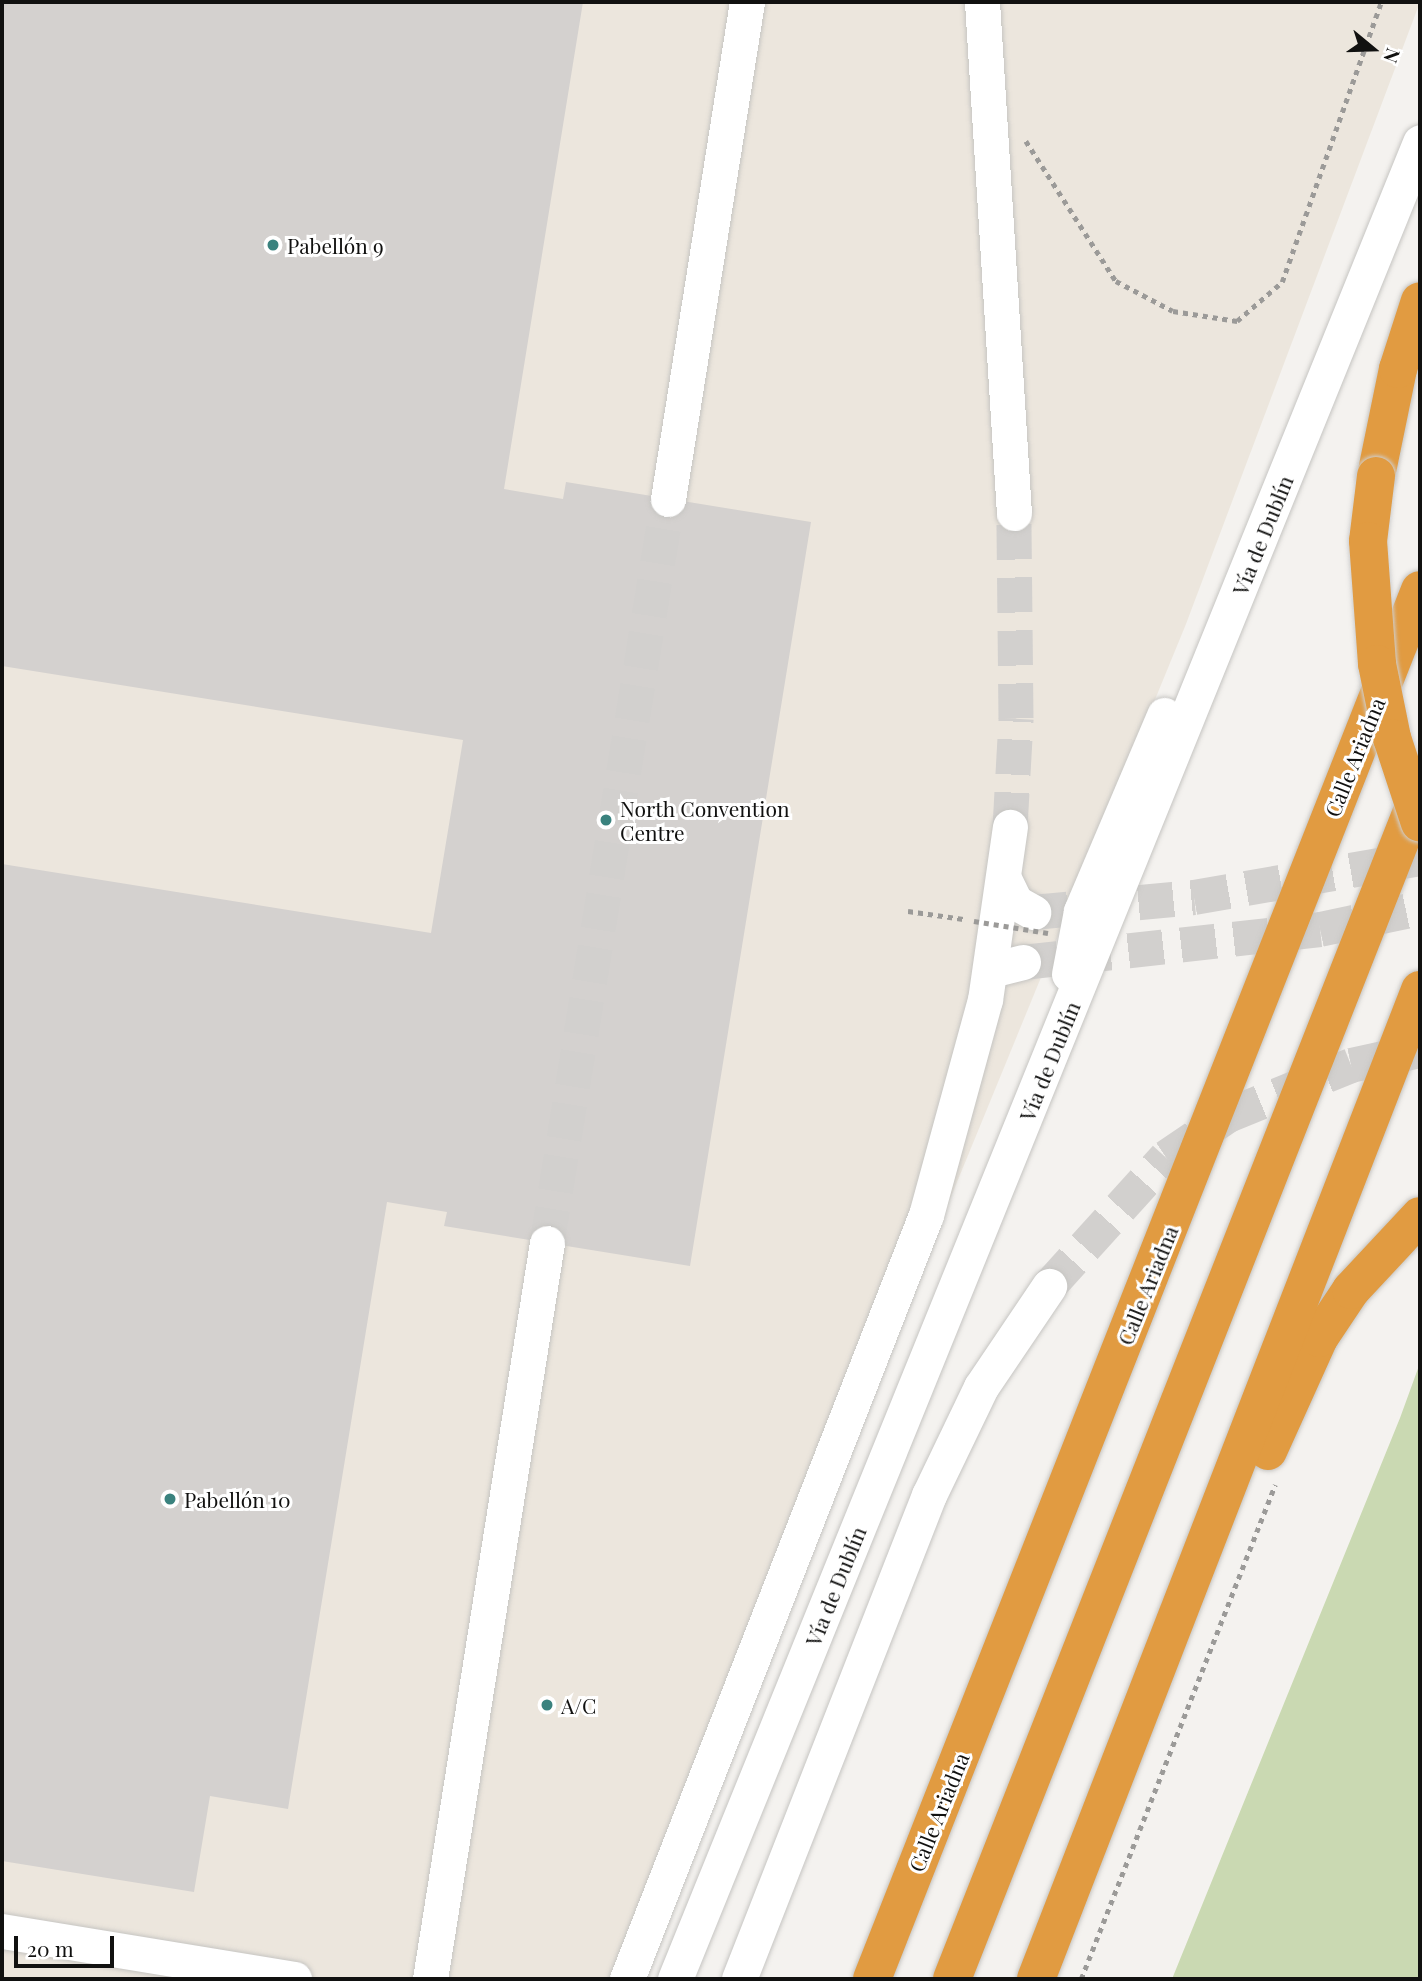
<!DOCTYPE html>
<html>
<head>
<meta charset="utf-8">
<style>
	body { margin:0 }
	#map { position:relative; width:1422px; height:1981px; overflow:hidden; background:#f4f2ef; font-family:"Playfair Display",serif }
	div>[style] { position:absolute }
	[style*='--x'] { left:calc(var(--x)*1px); top:calc(var(--y)*1px); width:calc(var(--w)*1px); rotate:calc(var(--a)*1deg) }
	.built>* { inset:0; background:#ece6dd }
	.green>* { inset:0; background:#cad9b2 }
	.building>* { inset:0; background:#d4d1cf }
	.minor-tunnel>* { height:35px; margin-top:-17.5px; transform-origin:0; background:repeating-linear-gradient(90deg,#d2d0ce 0 35px,transparent 0 53px) }
	.path>* { height:4.5px; margin-top:-2.25px; transform-origin:0; background:repeating-linear-gradient(90deg,#9b9a98 0 5px,transparent 0 10px) }
	.roads { filter:drop-shadow(0 0 2px #c6c5c2) drop-shadow(0 0 2px #c6c5c2) }
	.minor>* { height:35px; margin:-17.5px; padding:0 17.5px; transform-origin:17.5px; border-radius:17.5px; background:#fff }
	.highway>* { height:38px; margin:-19px; padding:0 19px; transform-origin:19px; border-radius:19px; background:#e19b41 }
	.path-bridge>* { height:4.5px; margin-top:-2.25px; transform-origin:0; background:repeating-linear-gradient(90deg,#9b9a98 0 5px,transparent 0 10px) }
	.bridges { filter:drop-shadow(0 0 2px #cfcfcf) drop-shadow(0 0 2px #cfcfcf) }
	.highway-bridge>* { height:38px; margin:-19px; padding:0 19px; transform-origin:19px; border-radius:19px; background:#e19b41 }
	.dots>* { width:19px; height:19px; translate:-50% -50%; box-sizing:border-box; border:4px solid #fff; border-radius:50% }
	span { translate:-50% -50%; white-space:nowrap; text-align:center; line-height:1.15; -webkit-text-stroke:6px #fff; paint-order:stroke }
	.poi-label { font-size:21px; color:#111110 }
	.left { translate:0 -50%; text-align:left }
	.street-label { font-size:21px; color:#111110 }
	.frame { position:absolute; inset:0; border:4px solid #111110; pointer-events:none }
	.north { position:absolute; left:1338px; top:14px; width:70px; height:70px; -webkit-text-stroke:5px #fff; paint-order:stroke; rotate:109deg; font-size:19px; font-weight:700; line-height:28px; text-align:center; color:#111110 }
	.north::after { content:''; display:block; margin:auto; width:24px; height:32px; background:#111110; clip-path:polygon(50% 0,100% 100%,50% 72%,0 100%) }
	.scale { position:absolute; left:14px; top:1936px; width:100px; height:32px; box-sizing:border-box; border:4px solid #111110; border-top:0; padding-left:9px; font-size:21px; line-height:24px; white-space:nowrap; color:#111110; -webkit-text-stroke:5px #fff; paint-order:stroke }
</style>
</head>
<body>
<div id="map">
	<div class="built">
		<div style="clip-path:polygon(2px 2px,1420px 2px,1186px 624px,630px 1979px,2px 1979px)"></div>
	</div>
	<div class="green">
		<div style="clip-path:polygon(1420px 1363px,1420px 1979px,1172px 1979px,1400px 1418px)"></div>
	</div>
	<div class="building">
		<div style="clip-path:polygon(2px 2px,583px 2px,504px 489px,563px 499px,566px 482px,811px 522px,690px 1266px,444px 1226px,447px 1212px,387px 1202px,288px 1809px,210px 1796px,194px 1892px,2px 1861px,2px 864px,431px 933px,463px 740px,2px 666px)"></div>
	</div>
	<div class="minor-tunnel">
		<div style="--x:1010;--y:827;--w:109;--a:-86.8"></div>
		<div style="--x:1016;--y:718;--w:205;--a:-90.6"></div>
		<div style="--x:1033;--y:912;--w:162;--a:-5.3"></div>
		<div style="--x:1194;--y:897;--w:229;--a:-9.8"></div>
		<div style="--x:1023;--y:962;--w:299;--a:-6.3"></div>
		<div style="--x:1320;--y:929;--w:102;--a:-11.9"></div>
		<div style="--x:547;--y:1243;--w:754;--a:-80.76"></div>
		<div style="--x:1049;--y:1286;--w:174;--a:-47.8"></div>
		<div style="--x:1166;--y:1157;--w:75;--a:-34.1"></div>
		<div style="--x:1228;--y:1115;--w:133;--a:-22.1"></div>
		<div style="--x:1351;--y:1065;--w:71;--a:-12.3"></div>
	</div>
	<div class="path">
		<div style="--x:1026;--y:141;--w:166;--a:57.3"></div>
		<div style="--x:1116;--y:281;--w:64;--a:27.8"></div>
		<div style="--x:1173;--y:311;--w:65;--a:8.9"></div>
		<div style="--x:1237;--y:321;--w:60;--a:-40.9"></div>
		<div style="--x:1282;--y:282;--w:297;--a:-70.5"></div>
		<div style="--x:908;--y:911;--w:56;--a:8.3"></div>
		<div style="--x:1081;--y:1979;--w:531;--a:-68.56"></div>
	</div>
	<div class="roads">
		<div class="minor">
			<div style="--x:982;--y:2;--w:512;--a:86.42"></div>
			<div style="--x:668;--y:499;--w:503;--a:-80.97"></div>
			<div style="--x:1004;--y:879;--w:25;--a:64"></div>
			<div style="--x:1015;--y:902;--w:21;--a:29"></div>
			<div style="--x:991;--y:970;--w:33;--a:-14"></div>
			<div style="--x:1069;--y:974;--w:64;--a:-79.2"></div>
			<div style="--x:1081;--y:911;--w:213;--a:-67"></div>
			<div style="--x:2;--y:1931;--w:296;--a:9.3"></div>
			<div style="--x:430;--y:1979;--w:745;--a:-80.97"></div>
			<div style="--x:627;--y:1979;--w:820;--a:-68.63"></div>
			<div style="--x:926;--y:1215;--w:223;--a:-74.7"></div>
			<div style="--x:985;--y:1000;--w:175;--a:-81.8"></div>
			<div style="--x:675;--y:1979;--w:1982;--a:-67.92"></div>
			<div style="--x:739;--y:1979;--w:520;--a:-68.57"></div>
			<div style="--x:929;--y:1495;--w:120;--a:-64.3"></div>
			<div style="--x:981;--y:1387;--w:122;--a:-56"></div>
		</div>
		<div class="highway">
			<div style="--x:1376;--y:476;--w:109;--a:-78.4"></div>
			<div style="--x:1398;--y:369;--w:71;--a:-72.1"></div>
			<div style="--x:1268;--y:1451;--w:124;--a:-65.7"></div>
			<div style="--x:1319;--y:1338;--w:58;--a:-56.3"></div>
			<div style="--x:1351;--y:1290;--w:101;--a:-47"></div>
			<div style="--x:872;--y:1979;--w:1493;--a:-68.47"></div>
			<div style="--x:952;--y:1979;--w:1277;--a:-68.5"></div>
			<div style="--x:1036;--y:1979;--w:1061;--a:-68.78"></div>
		</div>
	</div>
	<div class="path-bridge">
		<div style="--x:974;--y:921;--w:75;--a:9.2"></div>
	</div>
	<div class="bridges">
		<div class="highway-bridge">
			<div style="--x:1376;--y:476;--w:65;--a:97"></div>
			<div style="--x:1368;--y:541;--w:123;--a:85.8"></div>
			<div style="--x:1377;--y:664;--w:76;--a:78.5"></div>
			<div style="--x:1392;--y:738;--w:89;--a:71.8"></div>
		</div>
	</div>
	<div class="dots">
		<div style="left:273px;top:245px;background:#3a827e"></div>
		<div style="left:606px;top:820px;background:#3a827e"></div>
		<div style="left:170px;top:1499px;background:#3a827e"></div>
		<div style="left:547px;top:1705px;background:#3a827e"></div>
	</div>
	<div class="poi-label">
		<span class="left" style="left:287px;top:245px">Pabellón 9</span>
		<span class="left" style="left:620px;top:820px">North Convention<br>Centre</span>
		<span class="left" style="left:184px;top:1499px">Pabellón 10</span>
		<span class="left" style="left:561px;top:1705px">A/C</span>
	</div>
	<div class="street-label">
		<span style="left:1262px;top:535px;rotate:-68deg">Vía de Dublín</span>
		<span style="left:1354px;top:757px;rotate:-68deg">Calle Ariadna</span>
		<span style="left:1049px;top:1061px;rotate:-68deg">Vía de Dublín</span>
		<span style="left:1147px;top:1285px;rotate:-68deg">Calle Ariadna</span>
		<span style="left:835px;top:1586px;rotate:-68deg">Vía de Dublín</span>
		<span style="left:938px;top:1812px;rotate:-68deg">Calle Ariadna</span>
	</div>
	<div class="frame"></div>
	<div class="north">N</div>
	<div class="scale">20 m</div>
</div>
</body>
</html>
